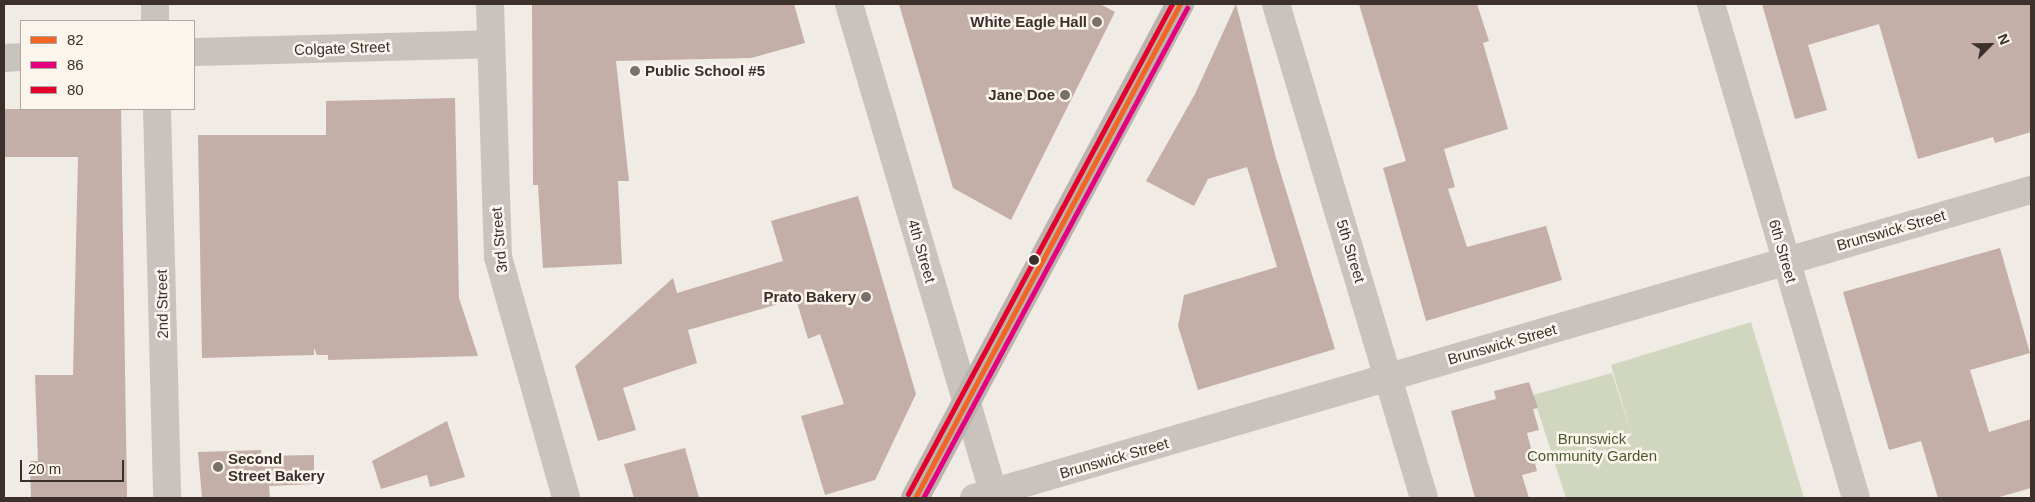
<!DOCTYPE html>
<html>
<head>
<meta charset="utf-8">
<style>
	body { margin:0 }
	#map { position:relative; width:2035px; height:502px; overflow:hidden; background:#f0ebe5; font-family:Arial,sans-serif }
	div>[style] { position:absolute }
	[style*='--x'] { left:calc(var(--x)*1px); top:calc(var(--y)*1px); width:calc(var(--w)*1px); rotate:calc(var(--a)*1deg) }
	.green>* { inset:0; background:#d1d6bf }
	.building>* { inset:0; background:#c3afa7 }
	.minor>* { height:28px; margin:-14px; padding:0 14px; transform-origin:14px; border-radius:14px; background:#c9c3be }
	.secondary>* { height:28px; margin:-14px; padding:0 14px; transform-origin:14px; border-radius:14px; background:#bab3ae }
	.bus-1>* { height:5px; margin:-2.5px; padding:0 2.5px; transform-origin:2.5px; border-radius:2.5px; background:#f26522 }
	.bus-2>* { height:5px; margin:-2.5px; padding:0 2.5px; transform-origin:2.5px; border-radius:2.5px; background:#e5007d }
	.bus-3>* { height:5px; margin:-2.5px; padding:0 2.5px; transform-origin:2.5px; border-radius:2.5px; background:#e4002b }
	.dots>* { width:14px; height:14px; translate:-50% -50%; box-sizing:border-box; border:2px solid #fbf5ee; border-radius:50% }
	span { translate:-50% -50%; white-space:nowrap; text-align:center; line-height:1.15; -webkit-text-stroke:5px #fbf5ee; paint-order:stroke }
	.poi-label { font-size:15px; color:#3b302b; font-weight:700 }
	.right { translate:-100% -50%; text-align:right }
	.left { translate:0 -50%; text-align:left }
	.street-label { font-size:15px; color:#3b302b }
	.park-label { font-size:15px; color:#4a5a2e }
	.frame { position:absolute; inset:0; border:5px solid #3b302b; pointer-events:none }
	.legend { position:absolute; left:20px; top:20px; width:175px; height:90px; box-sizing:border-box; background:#fbf5ee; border:1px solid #aea6a0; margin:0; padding:6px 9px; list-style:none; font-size:15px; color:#3b302b }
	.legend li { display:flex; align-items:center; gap:10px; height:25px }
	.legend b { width:25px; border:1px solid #aea6a0 }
	.north { position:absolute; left:1965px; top:20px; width:50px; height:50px; -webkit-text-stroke:4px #fbf5ee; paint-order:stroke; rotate:67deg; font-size:14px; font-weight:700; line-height:20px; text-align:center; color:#3b302b }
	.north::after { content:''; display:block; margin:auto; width:18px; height:22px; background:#3b302b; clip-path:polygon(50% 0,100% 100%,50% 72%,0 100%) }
	.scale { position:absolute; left:20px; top:460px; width:104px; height:22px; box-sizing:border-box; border:2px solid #3b302b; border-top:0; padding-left:6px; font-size:15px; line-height:18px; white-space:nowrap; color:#3b302b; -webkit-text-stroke:4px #fbf5ee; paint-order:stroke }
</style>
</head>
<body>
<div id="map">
	<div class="green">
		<div style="clip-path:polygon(1751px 322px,1804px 498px,1566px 498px,1533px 395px,1612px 373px,1634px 442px,1611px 365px)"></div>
	</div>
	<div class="building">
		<div style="clip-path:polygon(532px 4px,794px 4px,805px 43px,751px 58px,616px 61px,629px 181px,618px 181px,622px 264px,543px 268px,538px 185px,533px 185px)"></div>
		<div style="clip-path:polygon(899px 4px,1100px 4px,1115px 12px,1011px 220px,953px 188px)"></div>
		<div style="clip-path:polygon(1236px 4px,1276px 158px,1335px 349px,1198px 390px,1178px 326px,1184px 295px,1277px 267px,1247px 167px,1208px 179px,1194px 206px,1146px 181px,1195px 94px)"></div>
		<div style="clip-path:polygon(1359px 4px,1477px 4px,1489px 41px,1483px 43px,1508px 129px,1444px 149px,1455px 187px,1448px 189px,1467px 247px,1546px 226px,1562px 280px,1426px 321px,1383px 168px,1406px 161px)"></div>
		<div style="clip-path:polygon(1762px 4px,2031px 4px,2031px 132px,1995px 143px,1993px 137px,1918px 159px,1879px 24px,1808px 45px,1827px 110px,1795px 119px)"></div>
		<div style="clip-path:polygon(455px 98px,459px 298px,478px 356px,328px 360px,328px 355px,317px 355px,314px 348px,314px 355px,202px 358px,198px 135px,326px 135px,326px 101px)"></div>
		<div style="clip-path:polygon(4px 109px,121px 109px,127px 498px,31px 498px,30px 461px,38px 461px,35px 375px,73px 375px,78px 157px,4px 157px)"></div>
		<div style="clip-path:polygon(858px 196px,916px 394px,875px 480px,825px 495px,801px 416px,844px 404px,820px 334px,808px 339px,796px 299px,688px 330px,697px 363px,623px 388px,636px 430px,598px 441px,575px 366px,673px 278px,677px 293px,783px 261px,771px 221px)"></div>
		<div style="clip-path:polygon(2000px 248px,2030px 353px,1970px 370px,1989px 432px,2031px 419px,2031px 488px,1996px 498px,1938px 498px,1921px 441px,1889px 450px,1843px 292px)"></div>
		<div style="clip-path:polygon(1529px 382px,1538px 408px,1533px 409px,1539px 430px,1527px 433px,1537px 471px,1522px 475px,1529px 498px,1475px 498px,1451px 411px,1496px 399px,1494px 391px)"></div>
		<div style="clip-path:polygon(447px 421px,465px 477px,430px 487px,427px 475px,381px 489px,372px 461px)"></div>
		<div style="clip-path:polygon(685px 448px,699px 498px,634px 498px,624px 464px)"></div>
		<div style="clip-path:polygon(261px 450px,261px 456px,314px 455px,314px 484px,269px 486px,270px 498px,202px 498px,198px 452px)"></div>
	</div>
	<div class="minor">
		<div style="--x:155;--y:4;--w:17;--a:90"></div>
		<div style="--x:490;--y:4;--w:253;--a:88.2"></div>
		<div style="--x:498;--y:257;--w:250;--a:74.2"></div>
		<div style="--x:849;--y:4;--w:515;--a:73.54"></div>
		<div style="--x:1276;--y:4;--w:516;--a:73.32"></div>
		<div style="--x:1711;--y:4;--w:515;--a:73.64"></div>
		<div style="--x:194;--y:52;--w:296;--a:-1.5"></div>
		<div style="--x:4;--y:58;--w:17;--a:-3"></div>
		<div style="--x:157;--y:109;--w:389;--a:88.5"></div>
		<div style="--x:974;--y:498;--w:1101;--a:-16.25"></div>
	</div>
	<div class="secondary">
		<div style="--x:915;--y:498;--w:561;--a:-61.79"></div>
	</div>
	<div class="bus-1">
		<div style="--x:915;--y:498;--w:561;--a:-61.79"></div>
	</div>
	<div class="bus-2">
		<div style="--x:923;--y:498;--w:557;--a:-61.69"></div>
	</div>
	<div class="bus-3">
		<div style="--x:908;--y:494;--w:557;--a:-61.69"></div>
	</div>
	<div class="dots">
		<div style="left:1097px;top:22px;background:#7a716c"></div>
		<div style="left:635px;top:71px;background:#7a716c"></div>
		<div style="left:1065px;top:95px;background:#7a716c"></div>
		<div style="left:1034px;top:260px;background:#3b302b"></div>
		<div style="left:866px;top:297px;background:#7a716c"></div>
		<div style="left:218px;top:467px;background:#7a716c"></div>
	</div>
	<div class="poi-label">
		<span class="right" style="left:1087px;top:22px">White Eagle Hall</span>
		<span class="left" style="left:645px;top:71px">Public School #5</span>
		<span class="right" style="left:1055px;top:95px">Jane Doe</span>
		<span class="right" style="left:856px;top:297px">Prato Bakery</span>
		<span class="left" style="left:228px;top:467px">Second<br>Street Bakery</span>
	</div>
	<div class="street-label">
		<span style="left:342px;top:48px;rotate:-2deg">Colgate Street</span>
		<span style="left:1891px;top:230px;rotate:-16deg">Brunswick Street</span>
		<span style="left:499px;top:240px;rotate:-95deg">3rd Street</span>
		<span style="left:922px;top:251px;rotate:74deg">4th Street</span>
		<span style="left:1351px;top:251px;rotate:73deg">5th Street</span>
		<span style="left:1783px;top:251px;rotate:74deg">6th Street</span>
		<span style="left:162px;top:304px;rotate:-91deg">2nd Street</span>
		<span style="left:1502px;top:344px;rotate:-16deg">Brunswick Street</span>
		<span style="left:1114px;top:458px;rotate:-16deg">Brunswick Street</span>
	</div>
	<div class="park-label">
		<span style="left:1592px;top:447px">Brunswick<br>Community Garden</span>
	</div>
	<div class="frame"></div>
	<ul class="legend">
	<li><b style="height:6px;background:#f26522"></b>82</li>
	<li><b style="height:6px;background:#e5007d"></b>86</li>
	<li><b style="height:6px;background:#e4002b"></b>80</li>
	</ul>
	<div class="north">N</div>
	<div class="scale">20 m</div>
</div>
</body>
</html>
